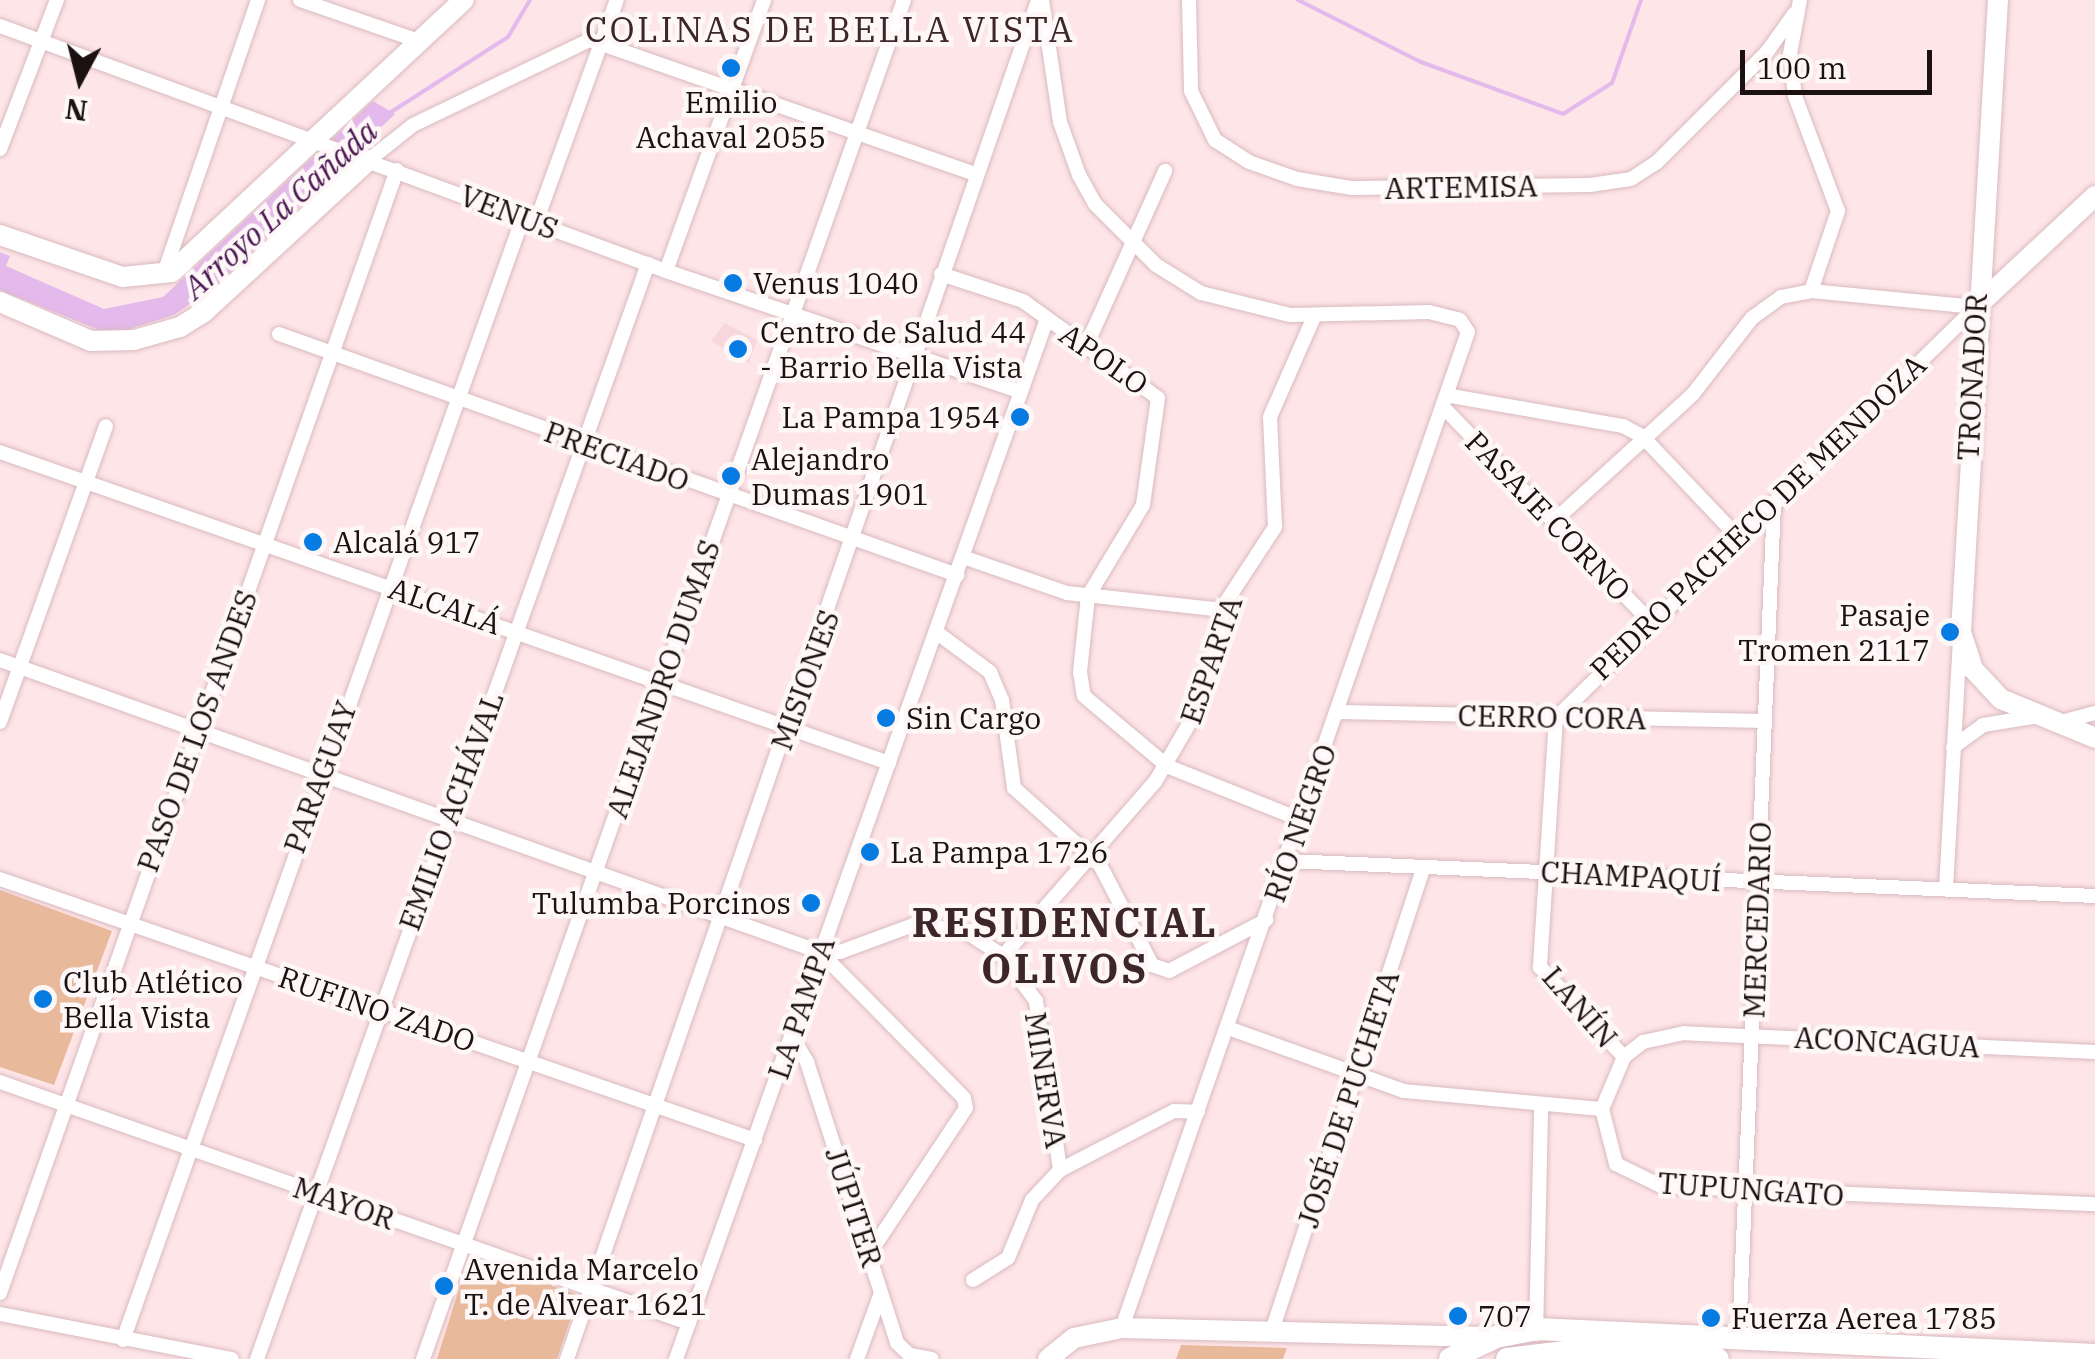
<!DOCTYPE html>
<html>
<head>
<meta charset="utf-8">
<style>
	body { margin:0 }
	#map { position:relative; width:2095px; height:1359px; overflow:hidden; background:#fee5e8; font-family:"IBM Plex Serif",serif }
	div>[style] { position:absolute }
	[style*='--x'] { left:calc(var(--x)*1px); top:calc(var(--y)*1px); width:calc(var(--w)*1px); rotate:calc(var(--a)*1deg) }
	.built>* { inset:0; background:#f7d7dc }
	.green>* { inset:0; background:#e9b99c }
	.water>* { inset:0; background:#e4b9eb }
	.stream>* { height:4px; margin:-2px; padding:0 2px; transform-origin:2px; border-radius:2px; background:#e4b9eb }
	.roads { filter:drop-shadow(0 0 2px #d9babf) drop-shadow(0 0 2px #d9babf) }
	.street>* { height:14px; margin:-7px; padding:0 7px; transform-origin:7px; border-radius:7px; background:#fff }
	.secondary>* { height:20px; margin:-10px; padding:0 10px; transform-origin:10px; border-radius:10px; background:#fff }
	.primary>* { height:22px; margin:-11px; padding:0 11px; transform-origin:11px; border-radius:11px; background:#fff }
	.dots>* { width:28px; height:28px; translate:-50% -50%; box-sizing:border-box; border:5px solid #fef7f8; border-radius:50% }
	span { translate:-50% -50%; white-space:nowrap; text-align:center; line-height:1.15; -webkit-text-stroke:9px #fef7f8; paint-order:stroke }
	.poi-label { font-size:30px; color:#1b1012 }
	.left { translate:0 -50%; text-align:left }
	.right { translate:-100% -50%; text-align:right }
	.street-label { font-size:30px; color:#1b1012 }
	.water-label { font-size:32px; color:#4b1853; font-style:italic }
	.quarter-label { font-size:35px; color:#3d262b; letter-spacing:2.5px }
	.district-label { font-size:40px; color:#3d262b; font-weight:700; letter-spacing:2.5px }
	.north { position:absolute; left:30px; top:30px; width:100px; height:100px; -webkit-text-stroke:8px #fef7f8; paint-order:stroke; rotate:187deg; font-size:28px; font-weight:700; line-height:40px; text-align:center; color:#1b1012 }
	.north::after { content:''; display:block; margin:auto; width:35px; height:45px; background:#1b1012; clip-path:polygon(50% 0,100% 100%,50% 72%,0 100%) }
	.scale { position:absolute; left:1740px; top:50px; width:192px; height:45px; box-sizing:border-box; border:5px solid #1b1012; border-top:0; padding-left:12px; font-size:30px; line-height:35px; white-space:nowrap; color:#1b1012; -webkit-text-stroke:8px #fef7f8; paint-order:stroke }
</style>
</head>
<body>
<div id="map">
	<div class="built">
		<div style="clip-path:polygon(725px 323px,757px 340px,749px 363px,711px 341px)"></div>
	</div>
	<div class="green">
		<div style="clip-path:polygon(0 890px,112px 931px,54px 1085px,0 1067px)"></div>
		<div style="clip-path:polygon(469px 1257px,579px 1295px,557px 1359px,437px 1359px)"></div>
		<div style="clip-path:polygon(1181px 1345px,1287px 1348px,1283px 1359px,1176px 1359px)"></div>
	</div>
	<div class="water">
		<div style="clip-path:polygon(373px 101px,395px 114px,216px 286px,174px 315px,126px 330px,99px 330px,0 290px,0 252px,10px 256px,6px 266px,104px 309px,163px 297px)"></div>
	</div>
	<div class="stream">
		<div style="--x:1298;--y:0;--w:138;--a:26.8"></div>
		<div style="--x:1421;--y:62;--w:151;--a:20.1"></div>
		<div style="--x:1563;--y:114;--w:58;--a:-32.3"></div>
		<div style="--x:1612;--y:83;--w:88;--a:-70.7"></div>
		<div style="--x:388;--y:114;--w:143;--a:-32.7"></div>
		<div style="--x:508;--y:37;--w:43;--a:-59.3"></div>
	</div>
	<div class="roads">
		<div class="street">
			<div style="--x:300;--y:0;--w:123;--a:19"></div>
			<div style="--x:1042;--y:0;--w:123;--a:81.6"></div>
			<div style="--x:1060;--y:122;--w:56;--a:70.3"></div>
			<div style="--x:1079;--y:175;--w:33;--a:61"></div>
			<div style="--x:1095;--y:204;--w:86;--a:45"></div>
			<div style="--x:1156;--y:265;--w:53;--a:31.9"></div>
			<div style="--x:1201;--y:293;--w:92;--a:13.9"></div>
			<div style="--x:1290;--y:315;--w:139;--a:-1.2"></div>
			<div style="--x:1429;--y:312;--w:32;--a:14"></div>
			<div style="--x:1460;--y:320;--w:14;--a:56"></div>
			<div style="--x:1468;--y:332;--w:1054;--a:109.16"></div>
			<div style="--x:1189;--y:0;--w:91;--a:88.7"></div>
			<div style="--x:1191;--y:91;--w:55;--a:63.9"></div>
			<div style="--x:1215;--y:140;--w:40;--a:32.9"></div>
			<div style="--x:1249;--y:162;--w:51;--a:19.5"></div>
			<div style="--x:1297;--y:179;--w:56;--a:9.3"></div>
			<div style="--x:1352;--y:188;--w:238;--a:-0.7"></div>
			<div style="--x:1590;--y:185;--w:41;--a:-8.3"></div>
			<div style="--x:1631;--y:179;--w:30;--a:-33"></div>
			<div style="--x:1656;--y:163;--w:157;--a:-45"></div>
			<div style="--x:1767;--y:52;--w:47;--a:-54.6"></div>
			<div style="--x:1800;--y:0;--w:55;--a:100.5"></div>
			<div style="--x:1790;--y:54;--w:42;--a:83.2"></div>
			<div style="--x:1795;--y:96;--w:123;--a:69.5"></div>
			<div style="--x:1838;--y:211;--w:84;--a:108.6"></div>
			<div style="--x:0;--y:26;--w:710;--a:20.2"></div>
			<div style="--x:666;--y:271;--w:375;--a:18.8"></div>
			<div style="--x:0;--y:149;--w:160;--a:-69.1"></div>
			<div style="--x:369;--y:160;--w:56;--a:-38.5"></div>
			<div style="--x:413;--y:125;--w:196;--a:-25.7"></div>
			<div style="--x:590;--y:40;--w:408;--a:19.2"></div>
			<div style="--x:536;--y:222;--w:236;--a:-70"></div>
			<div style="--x:666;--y:271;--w:288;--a:-70.1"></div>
			<div style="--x:941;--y:274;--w:86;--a:18.2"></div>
			<div style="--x:1023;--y:301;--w:166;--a:35.7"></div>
			<div style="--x:1158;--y:398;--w:108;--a:98"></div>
			<div style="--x:1143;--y:505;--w:106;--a:121.1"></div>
			<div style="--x:1088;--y:596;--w:76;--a:96"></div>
			<div style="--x:1080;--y:672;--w:24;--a:81"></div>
			<div style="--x:1084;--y:696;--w:109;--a:40.1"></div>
			<div style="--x:1167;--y:766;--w:144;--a:21.9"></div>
			<div style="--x:163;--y:276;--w:292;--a:-71"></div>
			<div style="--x:279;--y:334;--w:720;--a:19.57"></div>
			<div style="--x:1087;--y:344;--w:190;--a:-65.7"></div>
			<div style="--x:1451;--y:396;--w:175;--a:9.9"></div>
			<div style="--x:1623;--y:426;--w:21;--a:28"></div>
			<div style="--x:1642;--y:436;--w:139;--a:46.5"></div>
			<div style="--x:1446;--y:410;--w:293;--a:46"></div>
			<div style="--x:0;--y:452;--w:942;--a:19.28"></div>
			<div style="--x:1554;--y:521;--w:188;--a:-42.4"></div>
			<div style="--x:1693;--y:394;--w:96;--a:-52.2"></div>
			<div style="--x:1752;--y:318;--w:36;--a:-36"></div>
			<div style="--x:1781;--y:297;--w:31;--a:-11"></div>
			<div style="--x:1811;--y:291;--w:166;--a:5.5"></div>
			<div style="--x:1976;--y:307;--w:588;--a:135.62"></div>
			<div style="--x:1556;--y:718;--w:250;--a:93.7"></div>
			<div style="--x:1540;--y:967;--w:123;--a:47"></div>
			<div style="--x:963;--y:557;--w:110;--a:19.1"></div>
			<div style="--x:1067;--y:593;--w:157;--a:6.2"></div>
			<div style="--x:936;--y:632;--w:67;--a:36.5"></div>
			<div style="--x:990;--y:672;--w:30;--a:67"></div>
			<div style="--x:1002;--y:700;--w:89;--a:82.2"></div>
			<div style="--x:1014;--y:788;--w:115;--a:41.8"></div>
			<div style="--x:1100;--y:865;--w:113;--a:62.5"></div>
			<div style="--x:1152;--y:965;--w:18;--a:19"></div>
			<div style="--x:1169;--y:971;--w:110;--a:-27.7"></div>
			<div style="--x:0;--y:660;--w:870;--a:19.6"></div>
			<div style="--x:820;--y:952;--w:20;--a:0"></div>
			<div style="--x:840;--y:952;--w:81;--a:-20.2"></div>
			<div style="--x:916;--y:924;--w:51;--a:9.1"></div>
			<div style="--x:966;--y:932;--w:44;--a:33"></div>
			<div style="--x:1003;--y:956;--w:56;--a:53.7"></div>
			<div style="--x:1036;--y:1001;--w:171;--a:81.9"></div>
			<div style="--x:1339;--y:712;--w:426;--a:1.2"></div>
			<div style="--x:0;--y:722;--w:314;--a:-70.3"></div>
			<div style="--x:2061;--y:722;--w:35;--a:-15"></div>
			<div style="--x:1953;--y:747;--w:37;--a:-36"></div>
			<div style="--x:1983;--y:725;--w:57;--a:-9.1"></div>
			<div style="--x:1287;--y:861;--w:809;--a:2.48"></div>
			<div style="--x:0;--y:879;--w:799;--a:19.07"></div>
			<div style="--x:1946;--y:889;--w:249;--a:-86.8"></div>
			<div style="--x:820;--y:952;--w:205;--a:45.4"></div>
			<div style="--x:964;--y:1098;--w:10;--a:79"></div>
			<div style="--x:966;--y:1108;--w:175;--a:123.6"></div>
			<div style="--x:1003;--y:956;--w:231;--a:-48.9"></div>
			<div style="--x:1155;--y:782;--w:89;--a:-59.7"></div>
			<div style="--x:1200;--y:705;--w:106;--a:-75.8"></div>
			<div style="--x:1226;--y:602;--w:90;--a:-56.8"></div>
			<div style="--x:1275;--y:527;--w:110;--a:-92.6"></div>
			<div style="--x:1270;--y:417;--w:107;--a:-66.3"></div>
			<div style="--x:1228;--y:1028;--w:187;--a:19.7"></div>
			<div style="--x:1404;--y:1091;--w:199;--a:5.2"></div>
			<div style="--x:791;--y:1035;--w:31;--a:59"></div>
			<div style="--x:807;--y:1062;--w:295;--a:72.2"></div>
			<div style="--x:897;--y:1343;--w:18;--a:43"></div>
			<div style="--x:910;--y:1355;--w:22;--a:10"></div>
			<div style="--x:2095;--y:1052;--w:411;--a:-177.4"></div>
			<div style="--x:1684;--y:1033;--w:42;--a:167.6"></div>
			<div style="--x:1643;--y:1042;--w:24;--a:142"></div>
			<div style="--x:1624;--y:1057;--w:56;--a:112.9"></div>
			<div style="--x:1602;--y:1109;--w:57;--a:75.7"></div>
			<div style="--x:1616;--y:1164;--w:50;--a:26.1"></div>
			<div style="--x:1661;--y:1186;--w:434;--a:2.4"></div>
			<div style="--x:0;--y:1082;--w:730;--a:19.28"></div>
			<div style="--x:973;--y:1280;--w:41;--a:-32.2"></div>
			<div style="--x:1008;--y:1258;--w:63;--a:-67.5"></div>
			<div style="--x:1032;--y:1200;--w:41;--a:-47"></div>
			<div style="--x:1060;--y:1170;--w:128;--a:-27.4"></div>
			<div style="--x:1174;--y:1111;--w:24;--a:2"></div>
			<div style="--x:0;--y:1293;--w:1191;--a:-70.53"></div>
			<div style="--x:0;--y:1314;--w:236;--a:11"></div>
			<div style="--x:1272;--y:1331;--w:488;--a:-71.9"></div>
			<div style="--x:1536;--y:1334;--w:229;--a:-88.7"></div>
			<div style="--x:1739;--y:1338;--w:837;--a:-87.6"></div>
			<div style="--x:123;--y:1340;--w:1192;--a:-70.39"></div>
			<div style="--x:257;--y:1359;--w:1163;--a:-70.35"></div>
			<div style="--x:423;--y:1359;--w:1442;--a:-70.51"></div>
			<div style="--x:567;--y:1359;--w:1438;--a:-70.88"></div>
			<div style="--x:676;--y:1359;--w:1104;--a:-70.37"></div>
			<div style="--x:857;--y:1359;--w:70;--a:-70"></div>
		</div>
		<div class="secondary">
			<div style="--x:1998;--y:0;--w:633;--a:93.35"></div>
			<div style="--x:1961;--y:632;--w:39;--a:72"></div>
			<div style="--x:1973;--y:669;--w:41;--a:47"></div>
			<div style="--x:2001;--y:699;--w:102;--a:22.5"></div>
			<div style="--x:0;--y:235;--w:130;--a:18.9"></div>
			<div style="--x:123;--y:277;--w:49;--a:-5.8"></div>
			<div style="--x:172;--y:272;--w:399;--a:-43"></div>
			<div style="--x:0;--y:302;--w:99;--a:23.2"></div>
			<div style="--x:91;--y:341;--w:43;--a:-1.3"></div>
			<div style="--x:134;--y:340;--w:48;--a:-15.8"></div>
			<div style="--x:180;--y:327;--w:28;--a:-32"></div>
			<div style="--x:204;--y:312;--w:224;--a:-42.7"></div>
			<div style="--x:1976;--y:307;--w:163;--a:-43"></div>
			<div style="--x:1048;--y:1359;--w:33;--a:-39"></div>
			<div style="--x:1074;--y:1338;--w:49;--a:-11.8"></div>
			<div style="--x:1122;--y:1328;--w:374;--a:1.4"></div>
		</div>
		<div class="primary">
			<div style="--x:1450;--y:1359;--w:51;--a:-25.6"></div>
			<div style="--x:1496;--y:1337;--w:42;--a:-11"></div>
			<div style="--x:1537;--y:1329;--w:559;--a:2.67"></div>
			<div style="--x:1507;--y:1359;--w:75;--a:-6.9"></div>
			<div style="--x:1581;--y:1350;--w:137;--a:3.8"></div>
		</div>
	</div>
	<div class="dots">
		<div style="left:731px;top:68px;background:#067be2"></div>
		<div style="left:733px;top:283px;background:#067be2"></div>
		<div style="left:738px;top:349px;background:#067be2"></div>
		<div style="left:1020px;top:417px;background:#067be2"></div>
		<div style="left:731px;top:476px;background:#067be2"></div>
		<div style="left:313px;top:542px;background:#067be2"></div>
		<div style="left:1950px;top:632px;background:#067be2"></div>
		<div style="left:886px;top:718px;background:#067be2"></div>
		<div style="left:870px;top:852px;background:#067be2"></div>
		<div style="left:811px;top:903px;background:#067be2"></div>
		<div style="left:43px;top:999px;background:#067be2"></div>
		<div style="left:444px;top:1286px;background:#067be2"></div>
		<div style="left:1458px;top:1316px;background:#067be2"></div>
		<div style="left:1711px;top:1318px;background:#067be2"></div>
	</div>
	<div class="poi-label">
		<span style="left:731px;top:119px">Emilio<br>Achaval 2055</span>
		<span class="left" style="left:753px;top:283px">Venus 1040</span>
		<span class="left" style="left:760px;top:349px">Centro de Salud 44<br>- Barrio Bella Vista</span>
		<span class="right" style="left:1000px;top:417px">La Pampa 1954</span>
		<span class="left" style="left:751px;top:476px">Alejandro<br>Dumas 1901</span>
		<span class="left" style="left:333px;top:542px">Alcalá 917</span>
		<span class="right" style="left:1930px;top:632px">Pasaje<br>Tromen 2117</span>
		<span class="left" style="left:906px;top:718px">Sin Cargo</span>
		<span class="left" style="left:890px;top:852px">La Pampa 1726</span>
		<span class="right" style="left:791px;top:903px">Tulumba Porcinos</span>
		<span class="left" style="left:63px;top:999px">Club Atlético<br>Bella Vista</span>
		<span class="left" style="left:464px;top:1286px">Avenida Marcelo<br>T. de Alvear 1621</span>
		<span class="left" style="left:1478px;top:1316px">707</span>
		<span class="left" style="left:1731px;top:1318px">Fuerza Aerea 1785</span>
	</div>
	<div class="street-label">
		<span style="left:1461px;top:187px;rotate:-1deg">ARTEMISA</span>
		<span style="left:509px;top:212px;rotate:21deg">VENUS</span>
		<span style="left:1104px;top:359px;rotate:35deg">APOLO</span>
		<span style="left:1972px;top:377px;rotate:-87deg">TRONADOR</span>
		<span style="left:617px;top:456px;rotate:20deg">PRECIADO</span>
		<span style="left:1548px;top:516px;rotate:46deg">PASAJE CORNO</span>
		<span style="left:1758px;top:517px;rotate:-44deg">PEDRO PACHECO DE MENDOZA</span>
		<span style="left:445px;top:606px;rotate:19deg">ALCALÁ</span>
		<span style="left:1211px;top:660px;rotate:-71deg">ESPARTA</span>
		<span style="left:663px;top:679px;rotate:-71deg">ALEJANDRO DUMAS</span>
		<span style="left:805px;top:680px;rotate:-70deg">MISIONES</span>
		<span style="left:1552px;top:717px;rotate:1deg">CERRO CORA</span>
		<span style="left:197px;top:731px;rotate:-70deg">PASO DE LOS ANDES</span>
		<span style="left:320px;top:777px;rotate:-70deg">PARAGUAY</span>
		<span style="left:451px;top:811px;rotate:-70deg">EMILIO ACHÁVAL</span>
		<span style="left:1300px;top:823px;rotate:-71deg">RÍO NEGRO</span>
		<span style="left:1631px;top:876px;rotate:3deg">CHAMPAQUÍ</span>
		<span style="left:1757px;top:920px;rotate:-88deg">MERCEDARIO</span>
		<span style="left:1580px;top:1007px;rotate:49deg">LANÍN</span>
		<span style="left:801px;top:1008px;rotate:-71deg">LA PAMPA</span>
		<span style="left:377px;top:1009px;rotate:19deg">RUFINO ZADO</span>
		<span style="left:1887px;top:1042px;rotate:3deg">ACONCAGUA</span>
		<span style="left:1046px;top:1080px;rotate:81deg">MINERVA</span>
		<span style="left:1348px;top:1099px;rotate:-72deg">JOSÉ DE PUCHETA</span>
		<span style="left:1751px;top:1189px;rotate:4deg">TUPUNGATO</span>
		<span style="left:344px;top:1203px;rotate:19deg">MAYOR</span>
		<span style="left:854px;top:1207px;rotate:72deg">JÚPITER</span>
	</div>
	<div class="water-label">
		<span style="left:280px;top:209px;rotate:-42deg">Arroyo La Cañada</span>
	</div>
	<div class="quarter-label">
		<span style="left:830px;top:29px">COLINAS DE BELLA VISTA</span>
	</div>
	<div class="district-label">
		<span style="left:1065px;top:945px">RESIDENCIAL<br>OLIVOS</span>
	</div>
	<div class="north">N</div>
	<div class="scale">100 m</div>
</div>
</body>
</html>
